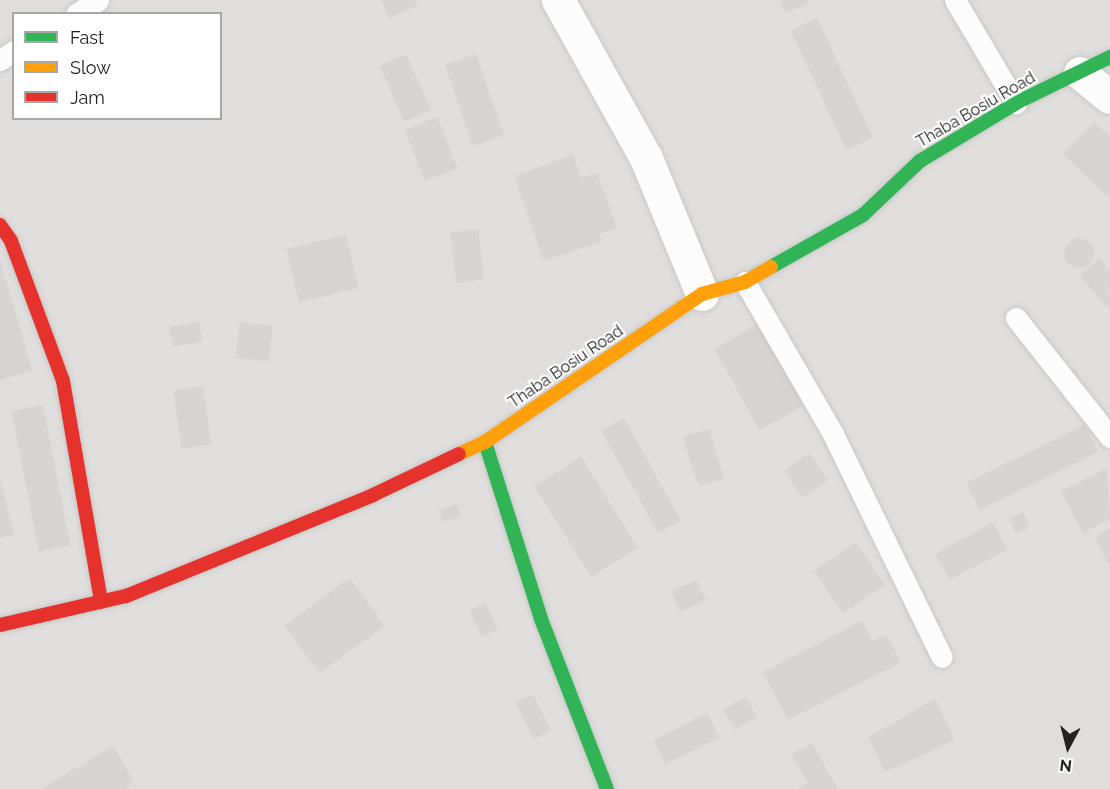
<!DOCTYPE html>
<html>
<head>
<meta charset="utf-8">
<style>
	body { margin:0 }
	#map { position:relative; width:1110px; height:789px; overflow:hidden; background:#f0eeeb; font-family:Raleway,sans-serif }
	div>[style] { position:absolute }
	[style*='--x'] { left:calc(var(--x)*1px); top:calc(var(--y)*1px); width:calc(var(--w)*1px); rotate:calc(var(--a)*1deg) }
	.residential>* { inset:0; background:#dfdedc }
	.building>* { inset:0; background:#d7d4d2; transform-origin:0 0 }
	.round { border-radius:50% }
	.roads { filter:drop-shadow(0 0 2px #c9c8c7) drop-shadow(0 0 2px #c9c8c7) }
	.lane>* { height:21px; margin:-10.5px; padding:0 10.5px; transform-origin:10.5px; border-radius:10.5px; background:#fdfcfc }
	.street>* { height:33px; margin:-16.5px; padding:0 16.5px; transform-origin:16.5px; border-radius:16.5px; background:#fdfcfc }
	.fast>* { height:14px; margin:-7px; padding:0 7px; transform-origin:7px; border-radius:7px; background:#30b455 }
	.slow>* { height:14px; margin:-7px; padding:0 7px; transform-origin:7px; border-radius:7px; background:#ff9f0a }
	.jam>* { height:14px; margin:-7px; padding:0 7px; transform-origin:7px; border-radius:7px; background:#e5322d }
	span { translate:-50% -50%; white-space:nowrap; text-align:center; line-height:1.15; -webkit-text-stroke:4.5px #fff; paint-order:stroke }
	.street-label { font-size:16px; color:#222 }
	.legend { position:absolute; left:12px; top:12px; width:210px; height:108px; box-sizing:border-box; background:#fff; border:2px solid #a7a7a7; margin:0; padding:8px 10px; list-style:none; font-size:18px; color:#222 }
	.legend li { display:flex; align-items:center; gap:12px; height:30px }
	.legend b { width:30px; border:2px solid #a7a7a7 }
	.north { position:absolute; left:1038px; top:717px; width:60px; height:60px; -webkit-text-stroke:4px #fff; paint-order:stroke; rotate:187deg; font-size:16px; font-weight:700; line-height:24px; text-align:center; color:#222 }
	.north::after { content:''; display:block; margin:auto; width:21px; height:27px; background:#222; clip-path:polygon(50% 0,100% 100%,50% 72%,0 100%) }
</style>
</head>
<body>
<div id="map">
	<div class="residential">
		<div style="clip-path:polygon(evenodd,0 0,1110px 0,1110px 789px,0 789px,0 0,14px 14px,220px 14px,220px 118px,14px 118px,14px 14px)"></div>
	</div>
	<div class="building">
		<div style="clip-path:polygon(381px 0,415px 0,418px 5px,390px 18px)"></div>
		<div style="clip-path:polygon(780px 0,807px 0,809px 3px,785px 13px)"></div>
		<div style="left:817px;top:18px;width:132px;height:29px;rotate:65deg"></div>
		<div style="left:406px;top:54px;width:61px;height:29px;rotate:66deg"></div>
		<div style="left:476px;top:54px;width:86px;height:33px;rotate:71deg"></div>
		<div style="left:437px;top:117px;width:55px;height:35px;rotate:68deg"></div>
		<div style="clip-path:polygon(1094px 122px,1110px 137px,1110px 199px,1063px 154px)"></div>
		<div style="clip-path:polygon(573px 155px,581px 178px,597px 173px,617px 228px,599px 234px,602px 241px,544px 261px,514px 176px)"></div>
		<div style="left:478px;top:229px;width:51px;height:28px;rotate:83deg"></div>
		<div style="left:346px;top:235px;width:55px;height:61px;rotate:77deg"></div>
		<div class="round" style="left:1064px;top:238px;width:30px;height:30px"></div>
		<div style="clip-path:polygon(1100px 258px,1110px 271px,1109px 309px,1080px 276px)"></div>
		<div style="clip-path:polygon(0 260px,32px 370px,0 380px)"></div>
		<div style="left:199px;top:322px;width:20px;height:30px;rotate:81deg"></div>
		<div style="left:240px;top:322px;width:33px;height:36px;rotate:7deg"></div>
		<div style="left:759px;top:324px;width:93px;height:51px;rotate:61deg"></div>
		<div style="left:203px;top:386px;width:59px;height:30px;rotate:82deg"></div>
		<div style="left:43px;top:405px;width:143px;height:32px;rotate:79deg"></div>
		<div style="left:624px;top:418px;width:117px;height:26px;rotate:61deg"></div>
		<div style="left:1085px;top:425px;width:30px;height:132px;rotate:64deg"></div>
		<div style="left:709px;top:429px;width:52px;height:27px;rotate:73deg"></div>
		<div style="left:809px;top:453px;width:33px;height:31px;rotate:55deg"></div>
		<div style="left:581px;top:457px;width:107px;height:55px;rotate:58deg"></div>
		<div style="clip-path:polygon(1107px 468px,1110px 519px,1083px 533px,1061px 491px)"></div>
		<div style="clip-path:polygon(0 479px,14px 535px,0 538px)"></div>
		<div style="left:457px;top:504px;width:13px;height:19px;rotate:72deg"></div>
		<div style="left:1023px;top:512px;width:16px;height:16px;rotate:63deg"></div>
		<div style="left:993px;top:523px;width:30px;height:65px;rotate:62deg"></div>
		<div style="clip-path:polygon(1110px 529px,1110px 567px,1095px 537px)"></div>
		<div style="left:856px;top:542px;width:52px;height:51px;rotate:56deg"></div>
		<div style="left:350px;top:578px;width:59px;height:81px;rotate:54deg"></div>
		<div style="left:697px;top:580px;width:22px;height:28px;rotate:66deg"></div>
		<div style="left:485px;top:603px;width:29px;height:17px;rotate:65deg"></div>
		<div style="clip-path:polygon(862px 621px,872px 641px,886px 634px,901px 662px,788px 720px,763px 672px)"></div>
		<div style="left:533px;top:694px;width:41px;height:19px;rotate:64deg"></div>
		<div style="left:746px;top:697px;width:23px;height:26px;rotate:61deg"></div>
		<div style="clip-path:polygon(935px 699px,955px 740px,885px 772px,868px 737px)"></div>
		<div style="left:707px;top:713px;width:27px;height:60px;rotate:63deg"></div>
		<div style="clip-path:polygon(812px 743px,838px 789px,797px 789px,808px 783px,791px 754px)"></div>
		<div style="clip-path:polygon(113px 746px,134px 781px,125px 789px,41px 789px)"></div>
	</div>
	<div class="roads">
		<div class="lane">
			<div style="--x:955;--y:0;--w:120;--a:59.4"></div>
			<div style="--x:76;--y:14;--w:26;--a:-32"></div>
			<div style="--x:0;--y:60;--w:17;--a:-33"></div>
			<div style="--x:745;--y:282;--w:176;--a:59.9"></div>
			<div style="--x:833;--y:434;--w:248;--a:64"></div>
			<div style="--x:1016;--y:318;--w:152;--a:51.7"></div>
		</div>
		<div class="street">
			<div style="--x:558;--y:0;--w:181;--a:60.9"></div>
			<div style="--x:646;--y:158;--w:147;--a:67.6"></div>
			<div style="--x:1080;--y:73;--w:38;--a:39"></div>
		</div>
		<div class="fast">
			<div style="--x:771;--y:267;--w:106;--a:-29.5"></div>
			<div style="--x:863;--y:215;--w:79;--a:-43.5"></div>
			<div style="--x:920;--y:161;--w:112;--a:-31.1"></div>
			<div style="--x:1016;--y:103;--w:105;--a:-26.1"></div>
			<div style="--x:485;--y:442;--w:186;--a:72.4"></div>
			<div style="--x:541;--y:619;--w:182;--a:68.8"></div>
		</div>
		<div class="slow">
			<div style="--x:459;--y:454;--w:29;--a:-25"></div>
			<div style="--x:485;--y:442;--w:263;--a:-34.3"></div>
			<div style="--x:702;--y:294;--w:45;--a:-15.6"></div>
			<div style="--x:745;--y:282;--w:30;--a:-30"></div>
		</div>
		<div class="jam">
			<div style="--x:0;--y:225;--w:19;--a:55"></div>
			<div style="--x:11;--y:241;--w:149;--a:69.6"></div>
			<div style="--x:63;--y:381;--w:224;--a:80.2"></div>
			<div style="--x:0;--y:625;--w:129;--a:-13"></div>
			<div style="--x:126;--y:596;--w:267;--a:-22.2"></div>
			<div style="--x:373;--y:495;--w:95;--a:-25.5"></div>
		</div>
	</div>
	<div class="street-label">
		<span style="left:976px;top:110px;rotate:-30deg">Thaba Bosiu Road</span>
		<span style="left:566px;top:367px;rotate:-34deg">Thaba Bosiu Road</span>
	</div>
	<ul class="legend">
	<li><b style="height:8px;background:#30b455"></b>Fast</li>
	<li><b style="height:8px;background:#ff9f0a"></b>Slow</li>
	<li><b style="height:8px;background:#e5322d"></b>Jam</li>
	</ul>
	<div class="north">N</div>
</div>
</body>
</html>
